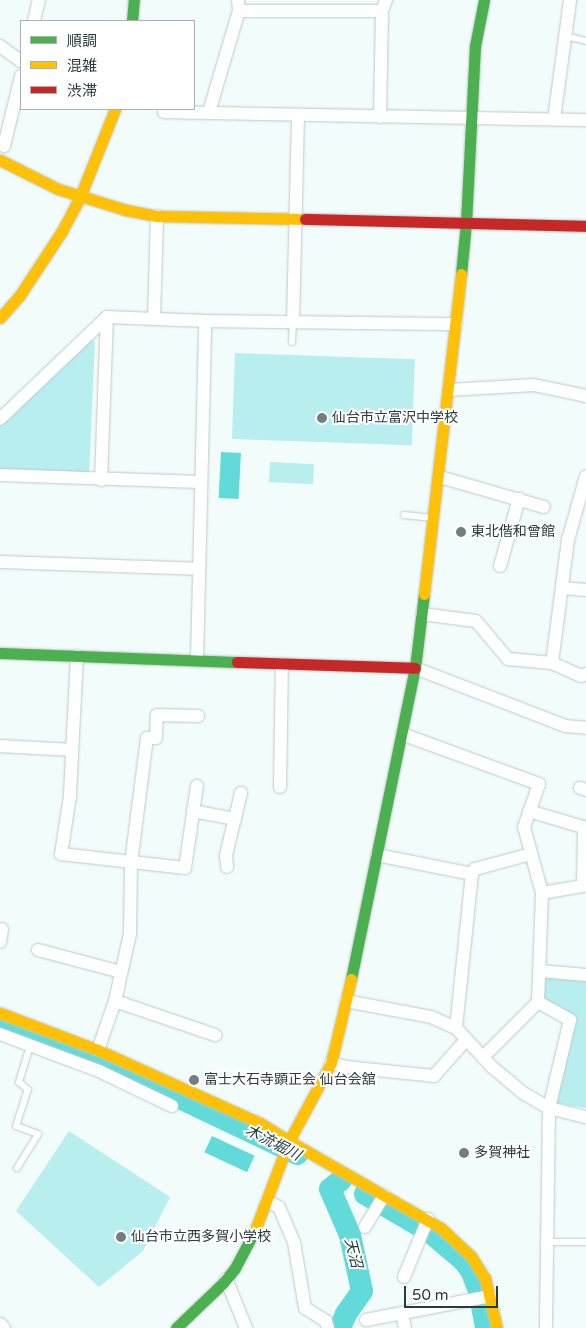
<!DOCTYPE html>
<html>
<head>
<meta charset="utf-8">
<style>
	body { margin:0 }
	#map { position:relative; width:586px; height:1328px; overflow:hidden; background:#f2fcfa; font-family:"Varela Round","Noto Sans JP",sans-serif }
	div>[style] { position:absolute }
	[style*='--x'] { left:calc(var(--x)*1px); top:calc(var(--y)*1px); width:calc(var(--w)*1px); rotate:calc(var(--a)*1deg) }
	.green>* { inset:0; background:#b8efee; transform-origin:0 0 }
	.water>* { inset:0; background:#62dada; transform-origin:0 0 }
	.river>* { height:22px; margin:-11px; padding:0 11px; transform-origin:11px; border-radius:11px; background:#62dada }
	.roads { filter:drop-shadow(0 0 1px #becac8) drop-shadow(0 0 1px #becac8) }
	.lane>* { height:6px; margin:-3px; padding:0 3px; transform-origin:3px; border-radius:3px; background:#fdfffe }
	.street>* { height:12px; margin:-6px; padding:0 6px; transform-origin:6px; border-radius:6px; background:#fdfffe }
	.fast>* { height:11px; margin:-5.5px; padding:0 5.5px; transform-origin:5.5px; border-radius:5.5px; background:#4caf50 }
	.slow>* { height:11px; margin:-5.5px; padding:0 5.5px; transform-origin:5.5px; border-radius:5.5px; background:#ffc107 }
	.jam>* { height:11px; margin:-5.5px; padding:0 5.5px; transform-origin:5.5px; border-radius:5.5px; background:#c62828 }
	.dots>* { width:14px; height:14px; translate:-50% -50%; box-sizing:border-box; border:2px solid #fff; border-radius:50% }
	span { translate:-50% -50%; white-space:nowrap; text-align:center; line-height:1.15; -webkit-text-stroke:4px #fff; paint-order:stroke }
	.poi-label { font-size:14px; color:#2b3b3a }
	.left { translate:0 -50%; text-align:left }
	.water-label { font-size:15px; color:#1e3737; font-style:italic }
	.legend { position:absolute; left:20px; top:20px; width:175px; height:90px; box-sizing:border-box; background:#fff; border:1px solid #aab1b0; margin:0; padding:6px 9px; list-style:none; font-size:15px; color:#2b3b3a }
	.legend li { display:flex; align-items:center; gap:10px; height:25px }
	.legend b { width:25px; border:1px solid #aab1b0 }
	.scale { position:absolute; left:404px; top:1286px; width:94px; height:22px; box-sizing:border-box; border:2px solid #2b3b3a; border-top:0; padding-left:6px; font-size:15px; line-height:18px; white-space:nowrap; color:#2b3b3a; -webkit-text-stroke:4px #fff; paint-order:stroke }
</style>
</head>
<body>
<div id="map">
	<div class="green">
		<div style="clip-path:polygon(89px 339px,95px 342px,89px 474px,0 472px,0 424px)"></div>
		<div style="left:235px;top:353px;width:180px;height:86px;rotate:2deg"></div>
		<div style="left:270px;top:462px;width:44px;height:20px;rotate:3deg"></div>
		<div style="clip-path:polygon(546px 976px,586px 980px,586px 1108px,554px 1103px,574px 1016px,543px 999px)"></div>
		<div style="clip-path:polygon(69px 1131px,170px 1197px,143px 1251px,99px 1287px,16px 1211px)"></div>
	</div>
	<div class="water">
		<div style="left:221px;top:452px;width:20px;height:46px;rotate:3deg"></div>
		<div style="left:212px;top:1136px;width:47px;height:18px;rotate:25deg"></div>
	</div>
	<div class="river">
		<div style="--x:0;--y:1025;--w:86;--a:19.7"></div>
		<div style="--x:81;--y:1054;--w:87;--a:23.6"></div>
		<div style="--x:161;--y:1089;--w:151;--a:25.5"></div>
		<div style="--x:365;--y:1194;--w:75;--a:30.3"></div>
		<div style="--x:430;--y:1232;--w:43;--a:40.3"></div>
		<div style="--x:463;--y:1260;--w:13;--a:51"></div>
		<div style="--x:471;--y:1270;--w:22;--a:69"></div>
		<div style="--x:479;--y:1291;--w:38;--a:79"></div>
		<div style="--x:340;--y:1328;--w:15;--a:-67"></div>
		<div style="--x:346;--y:1314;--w:28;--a:-55"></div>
		<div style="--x:362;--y:1291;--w:57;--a:-102.1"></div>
		<div style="--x:350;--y:1235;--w:50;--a:-113.5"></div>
		<div style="--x:330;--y:1189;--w:14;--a:-39"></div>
	</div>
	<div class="roads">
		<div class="lane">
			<div style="--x:565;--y:36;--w:22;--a:13"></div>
			<div style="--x:292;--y:342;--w:20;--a:-87"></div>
			<div style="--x:404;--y:515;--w:27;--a:6"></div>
			<div style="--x:17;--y:1168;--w:40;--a:-58"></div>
			<div style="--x:38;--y:1134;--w:23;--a:-160"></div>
			<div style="--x:16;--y:1126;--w:38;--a:-72"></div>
			<div style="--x:28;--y:1090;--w:12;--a:-138"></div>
			<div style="--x:19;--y:1082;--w:39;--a:-73"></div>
			<div style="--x:547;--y:1242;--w:39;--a:0"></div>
		</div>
		<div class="street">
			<div style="--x:239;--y:11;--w:143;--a:0"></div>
			<div style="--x:34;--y:21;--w:22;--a:-77"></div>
			<div style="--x:0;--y:46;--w:26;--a:36"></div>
			<div style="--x:164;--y:112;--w:422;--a:1.1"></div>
			<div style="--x:209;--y:112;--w:105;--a:-73.5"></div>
			<div style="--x:239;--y:11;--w:11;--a:-95"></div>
			<div style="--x:380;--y:117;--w:106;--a:-88.9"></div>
			<div style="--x:382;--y:11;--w:12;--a:-70"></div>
			<div style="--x:554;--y:119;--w:120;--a:-82.3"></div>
			<div style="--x:4;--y:146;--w:72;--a:-76.3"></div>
			<div style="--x:154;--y:319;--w:103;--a:-88.3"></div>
			<div style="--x:293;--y:322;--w:207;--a:-88.6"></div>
			<div style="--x:449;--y:390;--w:85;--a:-3.4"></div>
			<div style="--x:534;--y:385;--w:53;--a:11.9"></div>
			<div style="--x:0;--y:419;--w:148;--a:-43.6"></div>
			<div style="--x:107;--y:317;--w:98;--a:2.3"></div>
			<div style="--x:205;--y:321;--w:251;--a:0.7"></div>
			<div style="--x:0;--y:475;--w:200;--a:2"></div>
			<div style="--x:440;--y:477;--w:108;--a:16.1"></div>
			<div style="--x:101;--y:480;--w:163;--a:-87.9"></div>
			<div style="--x:0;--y:562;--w:198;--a:2"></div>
			<div style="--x:500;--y:566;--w:70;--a:-74.2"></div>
			<div style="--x:562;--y:588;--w:24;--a:5"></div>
			<div style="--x:422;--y:614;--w:54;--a:7.4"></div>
			<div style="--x:476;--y:621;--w:50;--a:49.9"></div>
			<div style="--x:508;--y:659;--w:44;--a:5.2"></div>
			<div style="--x:552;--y:663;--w:32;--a:24"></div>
			<div style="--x:581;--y:676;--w:5;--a:-22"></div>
			<div style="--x:77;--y:656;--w:140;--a:92.9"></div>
			<div style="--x:70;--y:796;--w:59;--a:98.8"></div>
			<div style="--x:61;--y:854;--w:125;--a:6.4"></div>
			<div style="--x:185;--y:868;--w:83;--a:-81.7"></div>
			<div style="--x:197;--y:660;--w:339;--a:-88.6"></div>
			<div style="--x:552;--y:663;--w:124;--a:-82.6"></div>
			<div style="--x:568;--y:540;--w:66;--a:-74.3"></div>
			<div style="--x:415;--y:668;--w:161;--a:21.1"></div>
			<div style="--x:565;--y:726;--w:21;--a:5"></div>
			<div style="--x:402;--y:734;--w:146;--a:20.1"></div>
			<div style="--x:539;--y:784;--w:46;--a:109.2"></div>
			<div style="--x:524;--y:827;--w:68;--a:74.7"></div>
			<div style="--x:542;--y:893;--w:109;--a:92.1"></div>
			<div style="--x:538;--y:1002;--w:78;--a:135"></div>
			<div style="--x:0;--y:746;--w:72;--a:3.2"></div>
			<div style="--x:280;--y:787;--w:123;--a:-89.1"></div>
			<div style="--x:580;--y:788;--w:6;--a:18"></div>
			<div style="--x:193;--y:811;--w:43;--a:10.8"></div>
			<div style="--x:529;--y:811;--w:59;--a:16.6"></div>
			<div style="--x:377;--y:855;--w:97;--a:11.3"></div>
			<div style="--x:472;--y:874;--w:6;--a:-59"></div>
			<div style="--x:475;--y:869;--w:58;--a:-15"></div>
			<div style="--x:227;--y:867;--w:12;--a:-95"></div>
			<div style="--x:226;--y:855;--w:64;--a:-76.4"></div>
			<div style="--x:542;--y:893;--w:42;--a:-9.7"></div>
			<div style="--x:583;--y:886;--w:59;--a:-89"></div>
			<div style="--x:0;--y:942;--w:13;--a:-81"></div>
			<div style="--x:38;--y:950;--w:86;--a:14.8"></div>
			<div style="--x:540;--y:971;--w:46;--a:5"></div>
			<div style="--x:115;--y:1001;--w:106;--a:18.8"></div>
			<div style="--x:346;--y:1001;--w:86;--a:10.7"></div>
			<div style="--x:431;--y:1017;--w:27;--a:24"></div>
			<div style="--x:456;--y:1028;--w:53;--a:47.3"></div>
			<div style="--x:492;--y:1067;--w:40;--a:40"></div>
			<div style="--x:523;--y:1093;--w:30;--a:30"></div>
			<div style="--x:549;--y:1108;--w:38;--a:14"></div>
			<div style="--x:538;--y:1002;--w:37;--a:29"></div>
			<div style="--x:570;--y:1020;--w:90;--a:103.4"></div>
			<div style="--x:549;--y:1108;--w:220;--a:90.8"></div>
			<div style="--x:456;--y:1028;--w:155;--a:-84.1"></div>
			<div style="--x:0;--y:1034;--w:106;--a:20.5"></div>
			<div style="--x:99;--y:1071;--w:81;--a:25.6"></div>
			<div style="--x:98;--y:1050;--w:52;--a:-70.9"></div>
			<div style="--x:115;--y:1001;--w:69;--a:-77.4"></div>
			<div style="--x:130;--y:934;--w:71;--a:-89.2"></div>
			<div style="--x:131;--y:863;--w:126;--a:-82.7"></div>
			<div style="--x:147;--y:738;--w:9;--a:0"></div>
			<div style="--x:156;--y:738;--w:23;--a:-88"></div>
			<div style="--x:157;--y:715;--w:41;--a:1.4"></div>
			<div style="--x:331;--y:1063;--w:16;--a:15"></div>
			<div style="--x:346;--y:1067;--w:88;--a:5.8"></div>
			<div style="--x:434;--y:1076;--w:48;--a:-48.4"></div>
			<div style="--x:267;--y:1201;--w:13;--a:27"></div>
			<div style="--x:279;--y:1207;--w:38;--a:67"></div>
			<div style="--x:294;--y:1242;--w:67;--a:80.5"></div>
			<div style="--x:305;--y:1308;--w:25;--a:32"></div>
			<div style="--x:326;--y:1321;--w:7;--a:74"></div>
			<div style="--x:365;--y:1227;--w:37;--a:-59"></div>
			<div style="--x:404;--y:1277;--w:63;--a:-67.5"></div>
			<div style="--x:226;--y:1279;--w:53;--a:67.8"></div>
			<div style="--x:402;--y:1314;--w:14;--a:78"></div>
			<div style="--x:366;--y:1320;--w:127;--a:-10.9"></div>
			<div style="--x:0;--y:1324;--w:6;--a:45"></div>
		</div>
		<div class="fast">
			<div style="--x:132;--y:21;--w:21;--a:-85"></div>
			<div style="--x:461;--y:274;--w:51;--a:-84.4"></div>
			<div style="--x:466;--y:223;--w:177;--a:-87.1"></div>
			<div style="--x:475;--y:46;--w:47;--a:-78.9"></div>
			<div style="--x:0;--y:653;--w:237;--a:2.2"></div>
			<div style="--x:351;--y:979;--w:318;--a:-78.4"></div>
			<div style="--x:415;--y:668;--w:75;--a:-83.1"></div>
			<div style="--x:176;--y:1328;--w:65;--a:-43.8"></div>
			<div style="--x:223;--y:1283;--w:19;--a:-51"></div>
			<div style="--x:235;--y:1268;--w:43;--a:-62.2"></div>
		</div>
		<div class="slow">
			<div style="--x:0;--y:160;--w:65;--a:26.6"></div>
			<div style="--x:58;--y:189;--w:71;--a:17.2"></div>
			<div style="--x:126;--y:210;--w:32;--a:11"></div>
			<div style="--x:157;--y:216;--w:148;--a:1.2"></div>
			<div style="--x:0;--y:318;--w:30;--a:-49"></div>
			<div style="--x:20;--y:295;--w:77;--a:-56.7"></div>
			<div style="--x:62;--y:231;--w:38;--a:-62"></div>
			<div style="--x:80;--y:197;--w:95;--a:-68.3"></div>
			<div style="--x:424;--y:594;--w:322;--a:-83.4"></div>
			<div style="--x:351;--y:979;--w:86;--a:103.4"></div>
			<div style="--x:331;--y:1063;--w:89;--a:118.3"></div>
			<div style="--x:289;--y:1141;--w:175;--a:29.8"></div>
			<div style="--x:441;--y:1228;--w:41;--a:43"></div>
			<div style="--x:471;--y:1256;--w:26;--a:58"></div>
			<div style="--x:485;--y:1278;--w:51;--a:76.5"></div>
			<div style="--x:0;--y:1013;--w:105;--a:20.7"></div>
			<div style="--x:98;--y:1050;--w:178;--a:24.3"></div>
			<div style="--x:260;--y:1123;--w:34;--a:32"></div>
			<div style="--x:289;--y:1141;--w:95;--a:110.9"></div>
		</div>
		<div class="jam">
			<div style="--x:305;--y:219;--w:281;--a:1.4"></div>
			<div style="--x:237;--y:662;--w:178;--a:1.9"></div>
		</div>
	</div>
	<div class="dots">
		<div style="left:322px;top:418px;background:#717f7d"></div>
		<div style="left:461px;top:532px;background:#717f7d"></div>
		<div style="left:194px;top:1080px;background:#717f7d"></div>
		<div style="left:464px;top:1153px;background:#717f7d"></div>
		<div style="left:121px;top:1237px;background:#717f7d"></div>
	</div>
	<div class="poi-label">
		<span class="left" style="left:332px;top:418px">仙台市立富沢中学校</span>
		<span class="left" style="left:471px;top:532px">東北偕和曾館</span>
		<span class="left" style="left:204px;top:1080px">富士大石寺顕正会 仙台会舘</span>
		<span class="left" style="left:474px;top:1153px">多賀神社</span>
		<span class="left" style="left:131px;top:1237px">仙台市立西多賀小学校</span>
	</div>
	<div class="water-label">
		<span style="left:273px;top:1143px;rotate:27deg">木流堀川</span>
		<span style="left:353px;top:1253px;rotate:76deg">天沼</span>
	</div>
	<ul class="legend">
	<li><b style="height:6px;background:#4caf50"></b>順調</li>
	<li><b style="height:6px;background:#ffc107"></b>混雑</li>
	<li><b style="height:6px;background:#c62828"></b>渋滞</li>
	</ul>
	<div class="scale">50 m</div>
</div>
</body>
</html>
